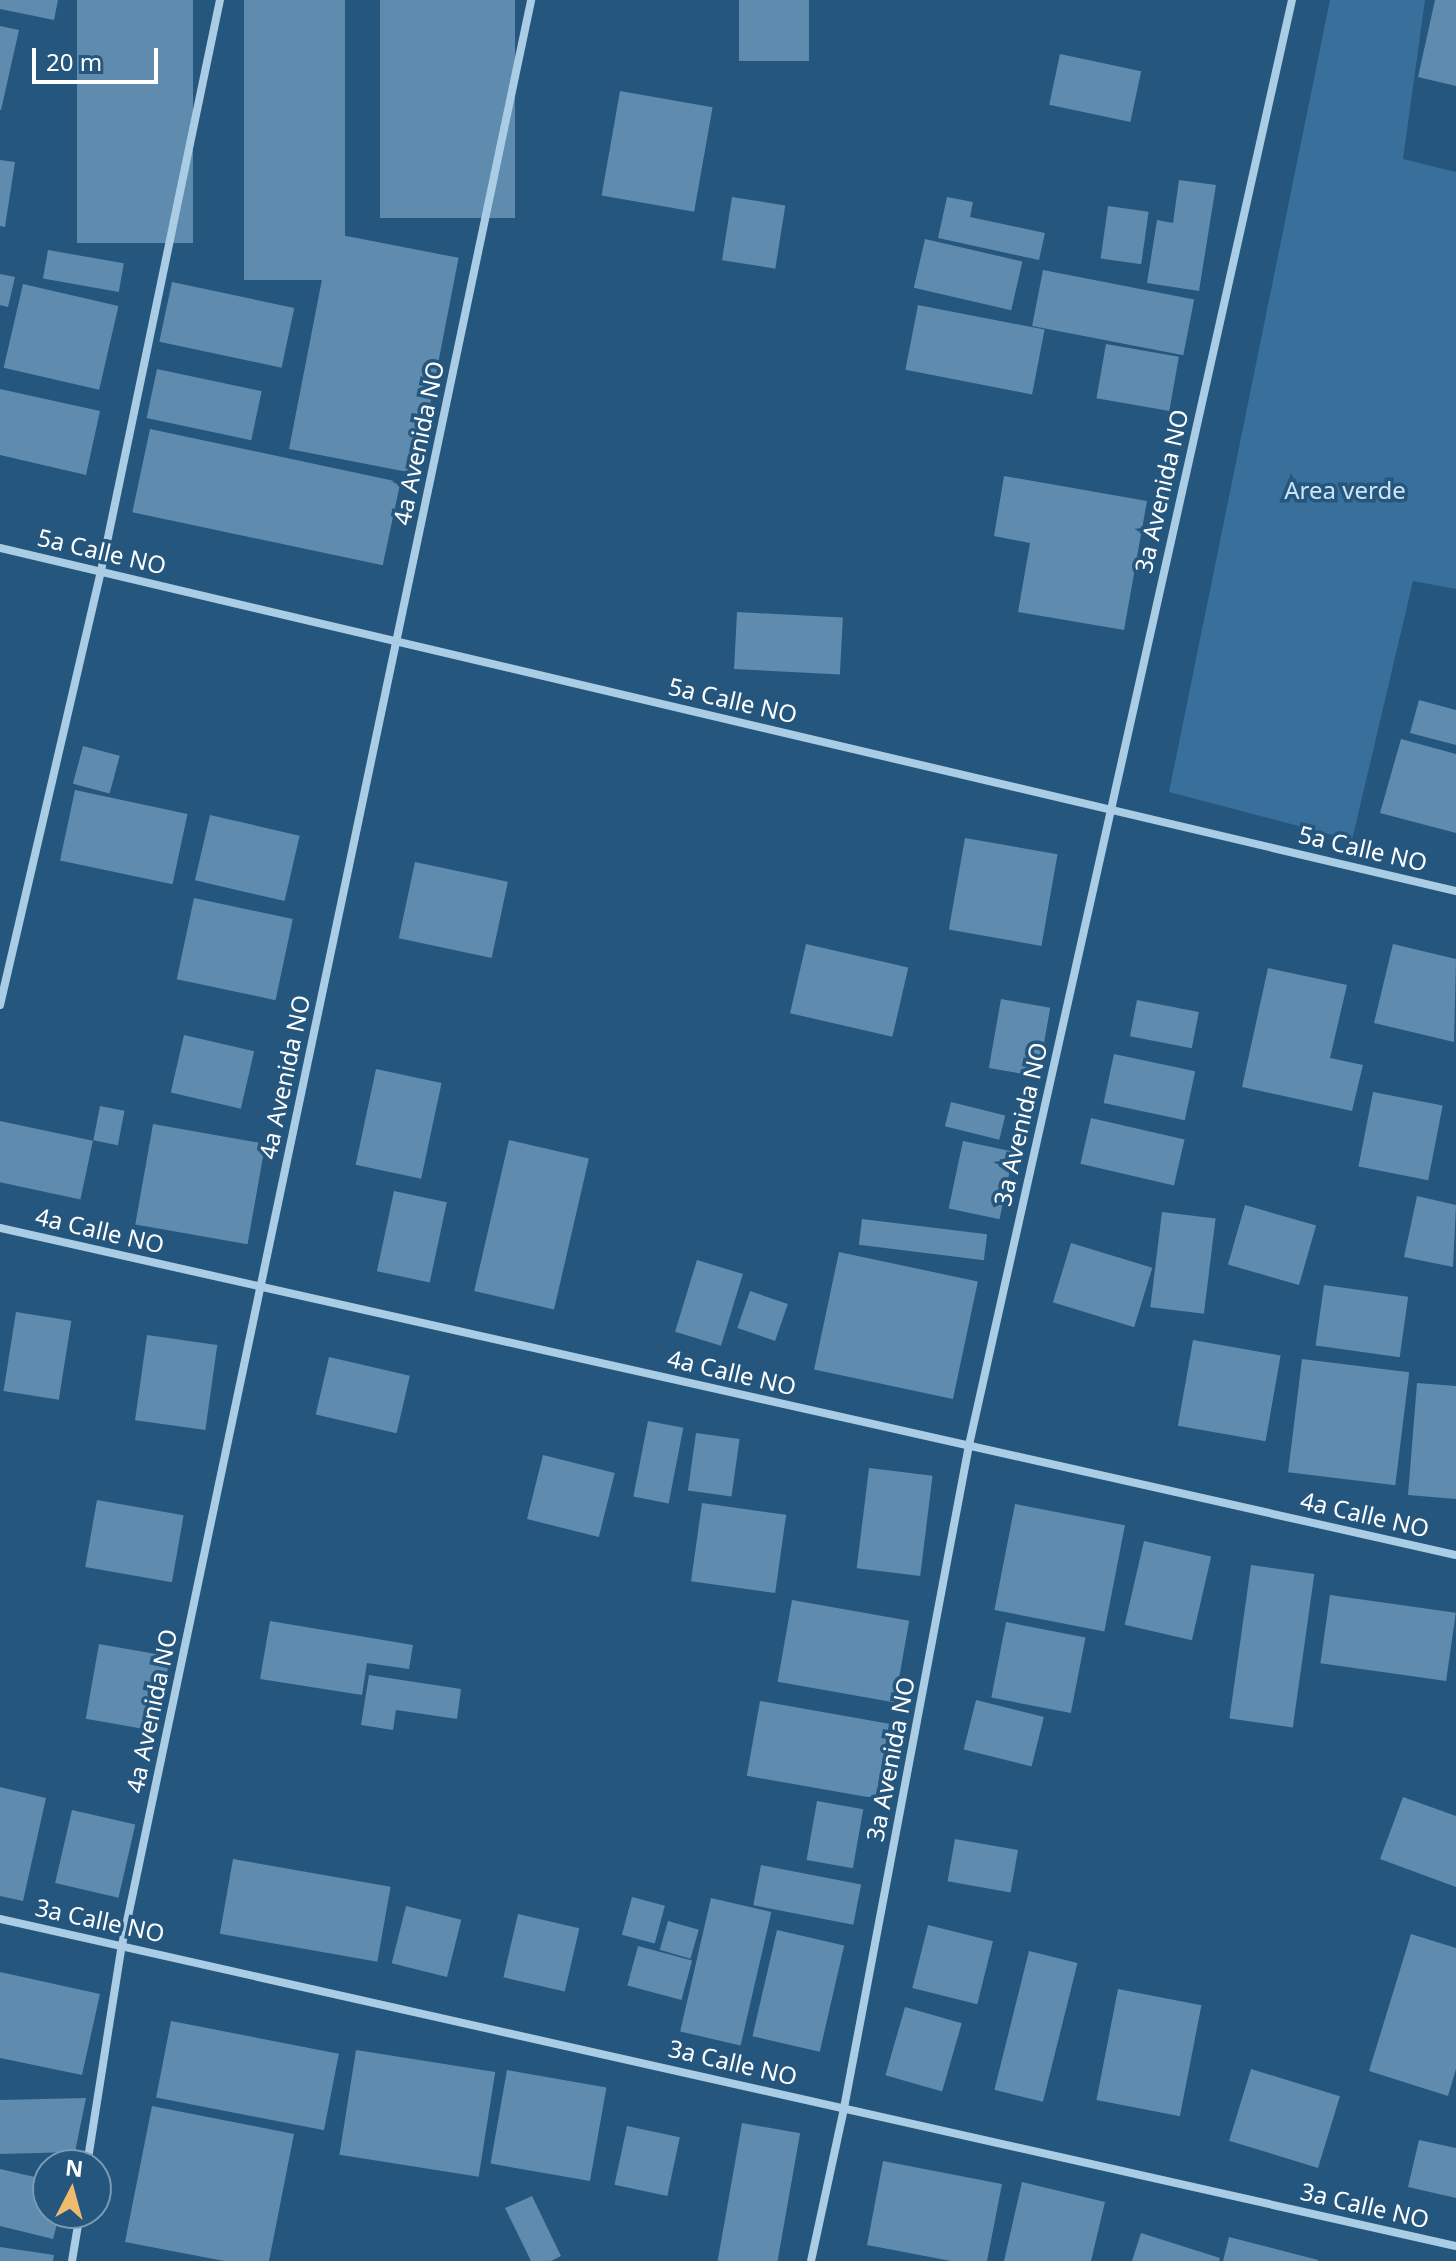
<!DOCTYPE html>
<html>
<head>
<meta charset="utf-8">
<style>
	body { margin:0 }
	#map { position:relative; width:1456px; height:2261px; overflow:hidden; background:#25567e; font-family:"Noto Sans",sans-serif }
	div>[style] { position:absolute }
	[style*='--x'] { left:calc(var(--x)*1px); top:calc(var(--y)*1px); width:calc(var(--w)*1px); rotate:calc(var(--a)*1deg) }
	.green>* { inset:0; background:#39709b }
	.building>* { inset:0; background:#5e8bae; transform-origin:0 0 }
	.street>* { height:8px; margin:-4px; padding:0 4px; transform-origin:4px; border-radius:4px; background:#abcce5 }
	span { translate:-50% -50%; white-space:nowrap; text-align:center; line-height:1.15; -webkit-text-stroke:7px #25567e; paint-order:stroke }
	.street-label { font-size:24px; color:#fff }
	.park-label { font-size:24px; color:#cee4f4 }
	.north { position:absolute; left:32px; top:2149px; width:80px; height:80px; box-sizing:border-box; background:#25567e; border:2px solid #7c9ab2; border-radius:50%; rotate:6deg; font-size:22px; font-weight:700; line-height:32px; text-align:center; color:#fff }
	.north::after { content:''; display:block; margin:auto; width:28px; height:36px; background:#efbb6f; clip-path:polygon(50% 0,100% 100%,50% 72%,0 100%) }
	.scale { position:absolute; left:32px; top:48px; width:126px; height:36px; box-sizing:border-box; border:4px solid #fff; border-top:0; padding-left:10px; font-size:24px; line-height:28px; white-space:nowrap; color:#fff; -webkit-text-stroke:6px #25567e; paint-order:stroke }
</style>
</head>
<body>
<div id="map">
	<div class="green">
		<div style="clip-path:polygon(1330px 0,1425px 0,1403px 159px,1456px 172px,1456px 589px,1413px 581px,1352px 840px,1169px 792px)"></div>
	</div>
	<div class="building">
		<div style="clip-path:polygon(0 0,58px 0,54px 20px,0 9px)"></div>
		<div style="left:77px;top:0;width:116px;height:243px"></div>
		<div style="left:244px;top:0;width:101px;height:280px"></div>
		<div style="left:380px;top:0;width:135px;height:218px"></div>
		<div style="left:739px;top:0;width:70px;height:61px"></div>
		<div style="clip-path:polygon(1435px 0,1456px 0,1456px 86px,1418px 77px)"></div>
		<div style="clip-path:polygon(0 26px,19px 30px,1px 110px,0 110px)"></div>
		<div style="left:1060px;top:54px;width:83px;height:52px;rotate:12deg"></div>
		<div style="left:620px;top:91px;width:94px;height:106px;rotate:10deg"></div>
		<div style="clip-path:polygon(0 160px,15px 162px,5px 227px,0 226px)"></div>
		<div style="clip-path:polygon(1179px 180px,1216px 185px,1199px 291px,1147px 283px,1157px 220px,1173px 223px)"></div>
		<div style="left:732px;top:197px;width:54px;height:64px;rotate:9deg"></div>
		<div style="clip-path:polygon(947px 197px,973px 202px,970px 217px,1045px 233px,1039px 260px,938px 238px)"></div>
		<div style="left:1108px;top:206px;width:41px;height:53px;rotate:8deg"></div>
		<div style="left:331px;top:233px;width:130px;height:220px;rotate:11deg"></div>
		<div style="left:925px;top:239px;width:100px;height:50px;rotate:13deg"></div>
		<div style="left:48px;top:250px;width:77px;height:29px;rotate:10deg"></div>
		<div style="left:1043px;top:270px;width:154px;height:57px;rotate:11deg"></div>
		<div style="clip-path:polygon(0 274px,15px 277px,8px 307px,0 305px)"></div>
		<div style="left:172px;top:282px;width:125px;height:61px;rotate:12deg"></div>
		<div style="left:23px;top:284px;width:98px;height:86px;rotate:13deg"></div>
		<div style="left:918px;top:305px;width:129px;height:66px;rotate:11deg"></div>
		<div style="left:1106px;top:344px;width:74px;height:55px;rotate:10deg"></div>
		<div style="left:157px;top:369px;width:107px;height:50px;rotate:12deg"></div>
		<div style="clip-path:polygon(0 389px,100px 411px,86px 475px,0 455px)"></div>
		<div style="left:150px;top:429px;width:256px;height:85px;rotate:12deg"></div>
		<div style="clip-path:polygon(1004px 476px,1147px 501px,1124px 630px,1018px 612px,1030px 543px,994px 536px)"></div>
		<div style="left:737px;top:612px;width:106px;height:57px;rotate:3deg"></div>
		<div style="clip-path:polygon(1419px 700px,1456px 710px,1456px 745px,1410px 733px)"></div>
		<div style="clip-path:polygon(1401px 739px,1456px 754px,1456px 833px,1380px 813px)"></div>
		<div style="left:83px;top:746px;width:38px;height:39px;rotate:15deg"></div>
		<div style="left:75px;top:790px;width:115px;height:72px;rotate:12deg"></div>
		<div style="left:210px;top:815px;width:92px;height:67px;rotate:13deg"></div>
		<div style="left:965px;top:838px;width:94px;height:93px;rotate:10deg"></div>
		<div style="left:415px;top:862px;width:95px;height:78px;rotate:12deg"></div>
		<div style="left:194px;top:898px;width:101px;height:83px;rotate:12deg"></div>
		<div style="left:806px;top:944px;width:105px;height:71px;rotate:13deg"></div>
		<div style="clip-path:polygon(1393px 944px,1456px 959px,1454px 1042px,1374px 1023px)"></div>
		<div style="clip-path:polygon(1268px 968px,1347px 985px,1330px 1058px,1363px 1065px,1352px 1111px,1242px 1087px)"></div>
		<div style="left:1001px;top:999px;width:50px;height:70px;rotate:10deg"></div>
		<div style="left:1137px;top:1000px;width:63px;height:37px;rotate:11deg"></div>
		<div style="left:184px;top:1035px;width:72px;height:59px;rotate:13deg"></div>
		<div style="left:1114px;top:1054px;width:83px;height:50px;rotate:12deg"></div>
		<div style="left:376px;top:1069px;width:67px;height:98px;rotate:12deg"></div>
		<div style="left:1373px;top:1092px;width:71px;height:76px;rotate:11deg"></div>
		<div style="left:951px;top:1102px;width:56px;height:25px;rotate:14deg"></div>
		<div style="left:100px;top:1106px;width:25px;height:35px;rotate:11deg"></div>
		<div style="left:1091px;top:1118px;width:96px;height:47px;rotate:13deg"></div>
		<div style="left:0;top:1121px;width:95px;height:60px;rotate:12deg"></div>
		<div style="left:153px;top:1124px;width:114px;height:102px;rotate:10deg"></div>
		<div style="left:509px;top:1140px;width:82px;height:155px;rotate:13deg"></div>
		<div style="left:963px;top:1141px;width:52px;height:69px;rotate:12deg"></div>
		<div style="left:394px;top:1191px;width:54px;height:82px;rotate:12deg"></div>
		<div style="clip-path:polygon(1417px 1196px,1456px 1205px,1453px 1267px,1404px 1257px)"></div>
		<div style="left:1245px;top:1205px;width:74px;height:62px;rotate:16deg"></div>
		<div style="left:1162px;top:1212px;width:54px;height:96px;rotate:7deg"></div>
		<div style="left:862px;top:1219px;width:126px;height:26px;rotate:7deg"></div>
		<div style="left:1071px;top:1243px;width:85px;height:62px;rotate:17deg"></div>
		<div style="left:839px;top:1252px;width:142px;height:120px;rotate:12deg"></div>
		<div style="left:697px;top:1260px;width:48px;height:75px;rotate:17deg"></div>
		<div style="left:1324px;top:1285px;width:85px;height:61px;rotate:8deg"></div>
		<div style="left:750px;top:1291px;width:40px;height:39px;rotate:19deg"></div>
		<div style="left:16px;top:1312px;width:56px;height:80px;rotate:9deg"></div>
		<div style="left:147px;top:1335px;width:71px;height:86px;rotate:8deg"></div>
		<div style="left:1193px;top:1340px;width:89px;height:87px;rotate:10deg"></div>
		<div style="left:329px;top:1357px;width:83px;height:59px;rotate:13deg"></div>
		<div style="left:1302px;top:1359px;width:108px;height:114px;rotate:7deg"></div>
		<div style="clip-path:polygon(1417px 1383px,1456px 1386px,1456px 1499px,1408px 1495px)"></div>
		<div style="left:648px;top:1421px;width:36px;height:77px;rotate:11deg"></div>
		<div style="left:696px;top:1433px;width:44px;height:58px;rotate:8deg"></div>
		<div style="left:543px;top:1455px;width:74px;height:66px;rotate:14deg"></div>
		<div style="left:869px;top:1468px;width:64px;height:101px;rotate:7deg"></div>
		<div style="left:97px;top:1500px;width:88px;height:68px;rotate:10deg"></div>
		<div style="left:702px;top:1503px;width:85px;height:79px;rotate:8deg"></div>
		<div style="left:1015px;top:1504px;width:112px;height:108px;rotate:11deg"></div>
		<div style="left:1144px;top:1541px;width:69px;height:86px;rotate:13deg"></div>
		<div style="left:1251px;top:1565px;width:64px;height:155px;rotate:8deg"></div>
		<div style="left:1330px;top:1595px;width:127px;height:69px;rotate:8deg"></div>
		<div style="left:792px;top:1600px;width:119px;height:83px;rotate:10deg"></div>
		<div style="clip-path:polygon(270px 1621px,413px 1645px,409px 1669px,367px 1663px,362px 1695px,260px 1679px)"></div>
		<div style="left:1006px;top:1622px;width:81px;height:77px;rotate:11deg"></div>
		<div style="left:99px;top:1644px;width:72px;height:76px;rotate:10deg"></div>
		<div style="clip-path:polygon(369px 1675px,461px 1689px,457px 1719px,396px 1710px,393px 1730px,361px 1725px)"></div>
		<div style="left:976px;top:1700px;width:70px;height:51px;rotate:14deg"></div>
		<div style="left:760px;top:1701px;width:131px;height:76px;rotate:10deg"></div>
		<div style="clip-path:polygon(0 1787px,46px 1798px,23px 1901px,0 1896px)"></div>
		<div style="clip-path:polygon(1403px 1797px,1456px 1816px,1456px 1887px,1380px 1859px)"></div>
		<div style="left:817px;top:1801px;width:47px;height:60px;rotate:10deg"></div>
		<div style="left:72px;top:1810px;width:65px;height:75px;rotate:13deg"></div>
		<div style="left:955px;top:1839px;width:64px;height:43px;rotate:10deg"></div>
		<div style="left:233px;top:1859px;width:160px;height:76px;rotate:10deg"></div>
		<div style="left:761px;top:1865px;width:102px;height:41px;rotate:11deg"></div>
		<div style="left:632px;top:1897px;width:34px;height:39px;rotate:15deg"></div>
		<div style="left:711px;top:1898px;width:62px;height:137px;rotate:13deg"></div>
		<div style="left:406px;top:1906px;width:57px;height:59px;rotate:14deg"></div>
		<div style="left:518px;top:1914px;width:63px;height:65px;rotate:13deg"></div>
		<div style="left:668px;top:1921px;width:32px;height:30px;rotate:16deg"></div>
		<div style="left:928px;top:1925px;width:67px;height:65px;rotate:14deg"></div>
		<div style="left:777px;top:1930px;width:69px;height:109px;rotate:13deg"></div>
		<div style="clip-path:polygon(1411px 1934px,1456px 1948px,1456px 2069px,1448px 2096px,1369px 2071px)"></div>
		<div style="left:638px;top:1946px;width:56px;height:41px;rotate:15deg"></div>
		<div style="left:1029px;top:1951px;width:50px;height:143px;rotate:14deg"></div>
		<div style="clip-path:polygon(0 1972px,100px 1994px,82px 2075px,0 2058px)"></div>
		<div style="left:1118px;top:1989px;width:85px;height:113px;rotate:11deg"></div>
		<div style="left:905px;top:2007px;width:59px;height:71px;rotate:16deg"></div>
		<div style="left:171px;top:2021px;width:171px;height:78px;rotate:11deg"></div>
		<div style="left:356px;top:2050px;width:141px;height:106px;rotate:9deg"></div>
		<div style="left:1251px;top:2069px;width:93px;height:75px;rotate:17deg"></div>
		<div style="left:507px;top:2070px;width:101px;height:95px;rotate:10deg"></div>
		<div style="clip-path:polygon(86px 2098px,75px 2152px,0 2154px,0 2100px)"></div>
		<div style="clip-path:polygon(152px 2106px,294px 2134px,269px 2261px,224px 2261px,125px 2242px)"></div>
		<div style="left:742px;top:2123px;width:59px;height:140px;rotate:10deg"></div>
		<div style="left:627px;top:2126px;width:54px;height:60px;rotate:12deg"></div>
		<div style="clip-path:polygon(1419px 2140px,1456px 2148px,1456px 2198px,1408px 2187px)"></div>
		<div style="clip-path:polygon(883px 2161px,1002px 2184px,987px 2261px,951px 2261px,867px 2245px)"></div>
		<div style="clip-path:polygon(0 2169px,48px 2180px,48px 2213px,60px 2213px,53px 2239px,0 2226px)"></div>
		<div style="clip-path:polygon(1022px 2182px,1105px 2202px,1091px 2261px,1004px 2261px)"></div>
		<div style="clip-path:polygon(532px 2196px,561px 2256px,551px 2261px,531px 2261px,505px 2208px)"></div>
		<div style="clip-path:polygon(1141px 2233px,1220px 2258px,1219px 2261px,1132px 2261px)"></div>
		<div style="clip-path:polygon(1229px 2237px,1318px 2260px,1318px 2261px,1223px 2261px)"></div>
		<div style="clip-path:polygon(0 2247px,54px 2255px,53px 2261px,0 2261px)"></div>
	</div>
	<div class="street">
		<div style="--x:0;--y:548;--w:1496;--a:13.26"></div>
		<div style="--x:0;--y:1005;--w:446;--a:-76.9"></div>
		<div style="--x:101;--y:571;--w:583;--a:-78.23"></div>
		<div style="--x:0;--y:1228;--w:1492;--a:12.66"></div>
		<div style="--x:0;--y:1919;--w:1492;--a:12.66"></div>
		<div style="--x:87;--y:2165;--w:223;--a:-81"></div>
		<div style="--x:122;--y:1945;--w:1988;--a:-78.12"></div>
		<div style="--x:72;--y:2261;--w:49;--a:-80.5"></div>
		<div style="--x:811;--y:2261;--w:157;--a:-77.8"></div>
		<div style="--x:844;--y:2108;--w:675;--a:-79.32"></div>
		<div style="--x:969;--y:1445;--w:1481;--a:-77.4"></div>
	</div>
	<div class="street-label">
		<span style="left:418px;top:443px;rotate:-78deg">4a Avenida NO</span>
		<span style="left:1161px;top:491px;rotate:-77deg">3a Avenida NO</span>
		<span style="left:102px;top:551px;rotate:13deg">5a Calle NO</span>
		<span style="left:733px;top:700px;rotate:13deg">5a Calle NO</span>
		<span style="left:1363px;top:848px;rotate:13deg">5a Calle NO</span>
		<span style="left:284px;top:1077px;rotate:-78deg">4a Avenida NO</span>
		<span style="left:1020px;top:1124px;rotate:-77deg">3a Avenida NO</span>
		<span style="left:100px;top:1230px;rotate:13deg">4a Calle NO</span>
		<span style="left:732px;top:1372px;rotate:13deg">4a Calle NO</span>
		<span style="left:1365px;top:1514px;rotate:13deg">4a Calle NO</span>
		<span style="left:151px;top:1711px;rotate:-78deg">4a Avenida NO</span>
		<span style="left:890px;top:1759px;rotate:-79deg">3a Avenida NO</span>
		<span style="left:100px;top:1920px;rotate:12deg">3a Calle NO</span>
		<span style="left:733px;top:2062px;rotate:13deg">3a Calle NO</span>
		<span style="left:1365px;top:2205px;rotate:13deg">3a Calle NO</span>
	</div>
	<div class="park-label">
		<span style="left:1345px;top:490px">Area verde</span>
	</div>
	<div class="north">N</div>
	<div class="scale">20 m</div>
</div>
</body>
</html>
